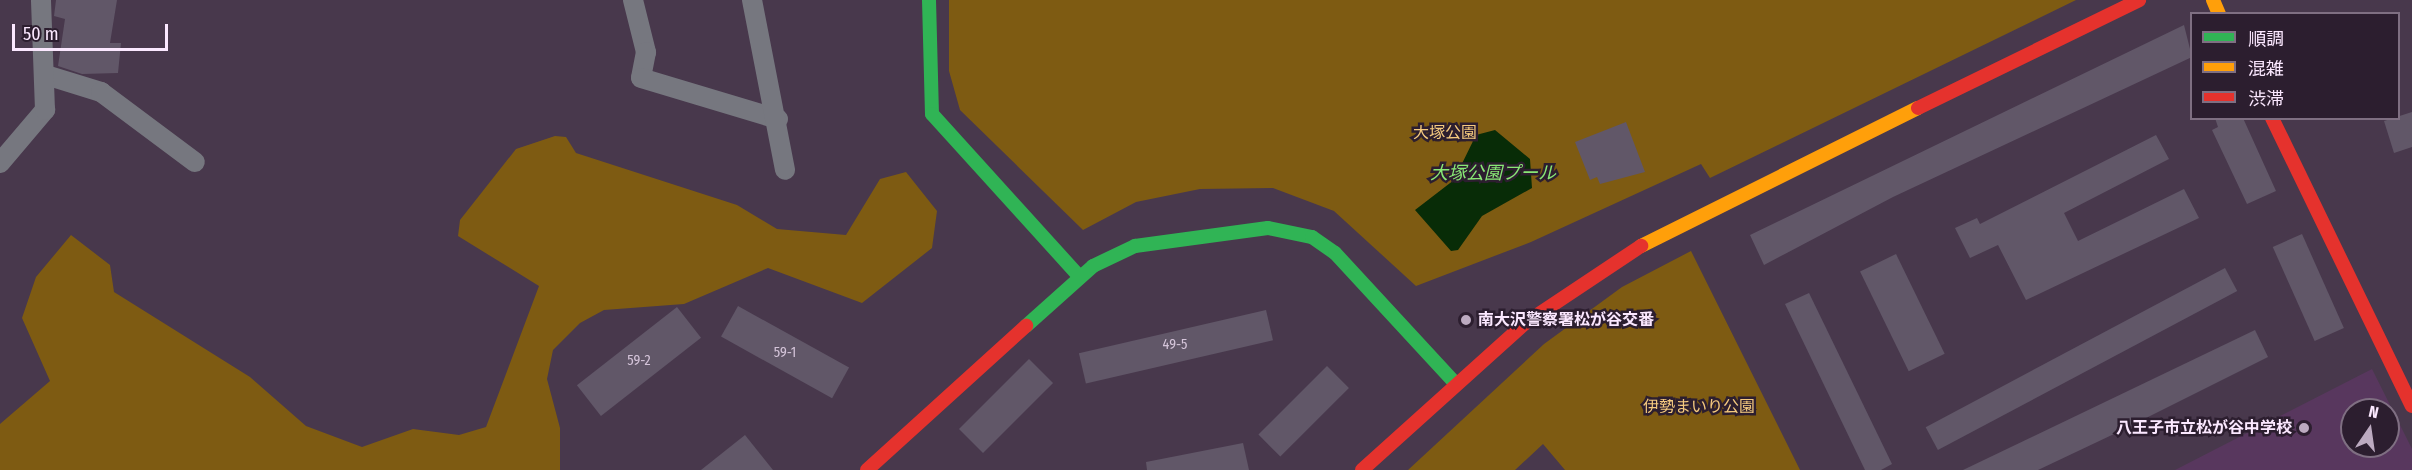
<!DOCTYPE html>
<html>
<head>
<meta charset="utf-8">
<style>
	body { margin:0 }
	#map { position:relative; width:2412px; height:470px; overflow:hidden; background:#48384c; font-family:"Fira Sans Condensed","Noto Sans JP",sans-serif }
	div>[style] { position:absolute }
	[style*='--x'] { left:calc(var(--x)*1px); top:calc(var(--y)*1px); width:calc(var(--w)*1px); rotate:calc(var(--a)*1deg) }
	.built>* { inset:0; background:#58375e }
	.green>* { inset:0; background:#7e5b12 }
	.water>* { inset:0; background:#082c07 }
	.building>* { inset:0; background:#615768; transform-origin:0 0 }
	.street>* { height:20px; margin:-10px; padding:0 10px; transform-origin:10px; border-radius:10px; background:#76777f }
	.fast>* { height:14px; margin:-7px; padding:0 7px; transform-origin:7px; border-radius:7px; background:#30b455 }
	.slow>* { height:14px; margin:-7px; padding:0 7px; transform-origin:7px; border-radius:7px; background:#ff9f0a }
	.jam>* { height:14px; margin:-7px; padding:0 7px; transform-origin:7px; border-radius:7px; background:#e5322d }
	.dots>* { width:16px; height:16px; translate:-50% -50%; box-sizing:border-box; border:3px solid #2c1e2f; border-radius:50% }
	span { translate:-50% -50%; white-space:nowrap; text-align:center; line-height:1.15; -webkit-text-stroke:5px #2c1e2f; paint-order:stroke }
	.number-label { font-size:14px; color:#d4c4d9 }
	.number-label span { -webkit-text-stroke-width:0 }
	.park-label { font-size:16px; color:#f5ca7f }
	.poi-label { font-size:16px; color:#fbe8ff; font-weight:700 }
	.left { translate:0 -50%; text-align:left }
	.right { translate:-100% -50%; text-align:right }
	.water-label { font-size:18px; color:#88e775; font-style:italic }
	.legend { position:absolute; left:2190px; top:12px; width:210px; height:108px; box-sizing:border-box; background:#2c1e2f; border:2px solid #7f6f82; margin:0; padding:8px 10px; list-style:none; font-size:18px; color:#fbe8ff }
	.legend li { display:flex; align-items:center; gap:12px; height:30px }
	.legend b { width:30px; border:2px solid #7f6f82 }
	.north { position:absolute; left:2340px; top:398px; width:60px; height:60px; box-sizing:border-box; background:#2c1e2f; border:2px solid #7f6f82; border-radius:50%; rotate:13deg; font-size:16px; font-weight:700; line-height:24px; text-align:center; color:#fbe8ff }
	.north::after { content:''; display:block; margin:auto; width:21px; height:27px; background:#bcaac0; clip-path:polygon(50% 0,100% 100%,50% 72%,0 100%) }
	.scale { position:absolute; left:12px; top:24px; width:156px; height:27px; box-sizing:border-box; border:3px solid #fbe8ff; border-top:0; padding-left:8px; font-size:18px; line-height:21px; white-space:nowrap; color:#fbe8ff; -webkit-text-stroke:4px #2c1e2f; paint-order:stroke }
</style>
</head>
<body>
<div id="map">
	<div class="built">
		<div style="clip-path:polygon(evenodd,2372px 369px,2412px 449px,2412px 470px,2175px 470px,2372px 369px,2352px 410px,2388px 410px,2388px 446px,2352px 446px,2352px 410px)"></div>
	</div>
	<div class="green">
		<div style="clip-path:polygon(949px 0,2076px 0,1710px 178px,1701px 164px,1531px 242px,1416px 286px,1334px 211px,1273px 188px,1200px 189px,1136px 202px,1083px 230px,960px 110px,949px 71px)"></div>
		<div style="clip-path:polygon(555px 136px,566px 137px,576px 153px,737px 205px,777px 229px,846px 235px,880px 179px,906px 172px,937px 211px,932px 248px,862px 303px,768px 268px,684px 304px,604px 310px,580px 323px,553px 350px,547px 379px,560px 428px,560px 470px,0 470px,0 424px,50px 381px,22px 318px,36px 277px,71px 235px,110px 265px,114px 292px,250px 377px,306px 426px,362px 447px,413px 429px,459px 435px,486px 427px,539px 286px,458px 236px,460px 220px,516px 149px)"></div>
		<div style="clip-path:polygon(1691px 251px,1800px 470px,1565px 470px,1543px 444px,1515px 470px,1408px 470px,1544px 344px,1622px 287px)"></div>
	</div>
	<div class="water">
		<div style="clip-path:polygon(1495px 130px,1530px 159px,1532px 188px,1482px 216px,1458px 250px,1451px 251px,1415px 210px,1454px 180px,1476px 135px)"></div>
	</div>
	<div class="building">
		<div style="clip-path:polygon(56px 0,117px 0,110px 43px,121px 43px,118px 73px,82px 74px,58px 66px,65px 19px,54px 16px)"></div>
		<div style="clip-path:polygon(2184px 25px,2192px 57px,1893px 197px,1764px 265px,1750px 235px)"></div>
		<div style="clip-path:polygon(2412px 112px,2412px 147px,2394px 153px,2384px 121px)"></div>
		<div style="clip-path:polygon(2215px 118px,2243px 118px,2276px 191px,2247px 204px,2212px 130px,2218px 127px)"></div>
		<div style="clip-path:polygon(1626px 122px,1645px 172px,1600px 184px,1597px 177px,1590px 180px,1575px 142px)"></div>
		<div style="clip-path:polygon(2156px 135px,2169px 159px,2064px 213px,2078px 241px,2184px 189px,2199px 218px,2026px 300px,1998px 245px,1970px 258px,1955px 228px,1977px 218px,1980px 224px)"></div>
		<div style="left:2302px;top:234px;width:103px;height:32px;rotate:66deg"></div>
		<div style="left:1896px;top:254px;width:111px;height:40px;rotate:64deg"></div>
		<div style="left:2225px;top:268px;width:26px;height:339px;rotate:62deg"></div>
		<div style="clip-path:polygon(1809px 293px,1892px 464px,1881px 470px,1865px 470px,1785px 304px)"></div>
		<div style="left:738px;top:306px;width:127px;height:35px;rotate:29deg"></div>
		<div style="left:677px;top:307px;width:39px;height:127px;rotate:52deg"></div>
		<div style="left:1266px;top:310px;width:31px;height:192px;rotate:77deg"></div>
		<div style="clip-path:polygon(2255px 330px,2268px 357px,2114px 434px,2038px 470px,1963px 470px)"></div>
		<div style="left:1029px;top:359px;width:34px;height:99px;rotate:45deg"></div>
		<div style="left:1327px;top:366px;width:31px;height:97px;rotate:45deg"></div>
		<div style="clip-path:polygon(745px 435px,773px 470px,701px 470px)"></div>
		<div style="clip-path:polygon(1243px 443px,1249px 470px,1147px 470px,1146px 462px)"></div>
	</div>
	<div class="street">
		<div style="--x:633;--y:0;--w:54;--a:76"></div>
		<div style="--x:646;--y:52;--w:26;--a:101"></div>
		<div style="--x:641;--y:78;--w:143;--a:16.7"></div>
		<div style="--x:752;--y:0;--w:173;--a:79"></div>
		<div style="--x:46;--y:75;--w:58;--a:17.2"></div>
		<div style="--x:101;--y:92;--w:117;--a:36.7"></div>
		<div style="--x:0;--y:163;--w:70;--a:-49.7"></div>
		<div style="--x:45;--y:110;--w:110;--a:-92.1"></div>
	</div>
	<div class="fast">
		<div style="--x:929;--y:0;--w:114;--a:88.5"></div>
		<div style="--x:932;--y:114;--w:220;--a:47.8"></div>
		<div style="--x:1026;--y:326;--w:90;--a:-41.8"></div>
		<div style="--x:1093;--y:266;--w:47;--a:-25.5"></div>
		<div style="--x:1135;--y:246;--w:134;--a:-7.7"></div>
		<div style="--x:1268;--y:228;--w:45;--a:11.6"></div>
		<div style="--x:1312;--y:237;--w:28;--a:35"></div>
		<div style="--x:1335;--y:253;--w:177;--a:47.3"></div>
	</div>
	<div class="slow">
		<div style="--x:2213;--y:0;--w:15;--a:67"></div>
		<div style="--x:1641;--y:246;--w:309;--a:-26.5"></div>
	</div>
	<div class="jam">
		<div style="--x:1918;--y:108;--w:246;--a:-26"></div>
		<div style="--x:2272;--y:118;--w:320;--a:64.1"></div>
		<div style="--x:867;--y:470;--w:215;--a:-42.2"></div>
		<div style="--x:1362;--y:470;--w:218;--a:-42"></div>
		<div style="--x:1524;--y:324;--w:141;--a:-33.7"></div>
	</div>
	<div class="dots">
		<div style="left:1466px;top:320px;background:#bcaac0"></div>
		<div style="left:2304px;top:428px;background:#bcaac0"></div>
	</div>
	<div class="number-label">
		<span style="left:1175px;top:345px">49-5</span>
		<span style="left:785px;top:353px">59-1</span>
		<span style="left:639px;top:361px">59-2</span>
	</div>
	<div class="park-label">
		<span style="left:1445px;top:133px">大塚公園</span>
		<span style="left:1699px;top:407px">伊勢まいり公園</span>
	</div>
	<div class="poi-label">
		<span class="left" style="left:1478px;top:320px">南大沢警察署松が谷交番</span>
		<span class="right" style="left:2292px;top:428px">八王子市立松が谷中学校</span>
	</div>
	<div class="water-label">
		<span style="left:1493px;top:173px">大塚公園プール</span>
	</div>
	<ul class="legend">
	<li><b style="height:8px;background:#30b455"></b>順調</li>
	<li><b style="height:8px;background:#ff9f0a"></b>混雑</li>
	<li><b style="height:8px;background:#e5322d"></b>渋滞</li>
	</ul>
	<div class="north">N</div>
	<div class="scale">50 m</div>
</div>
</body>
</html>
